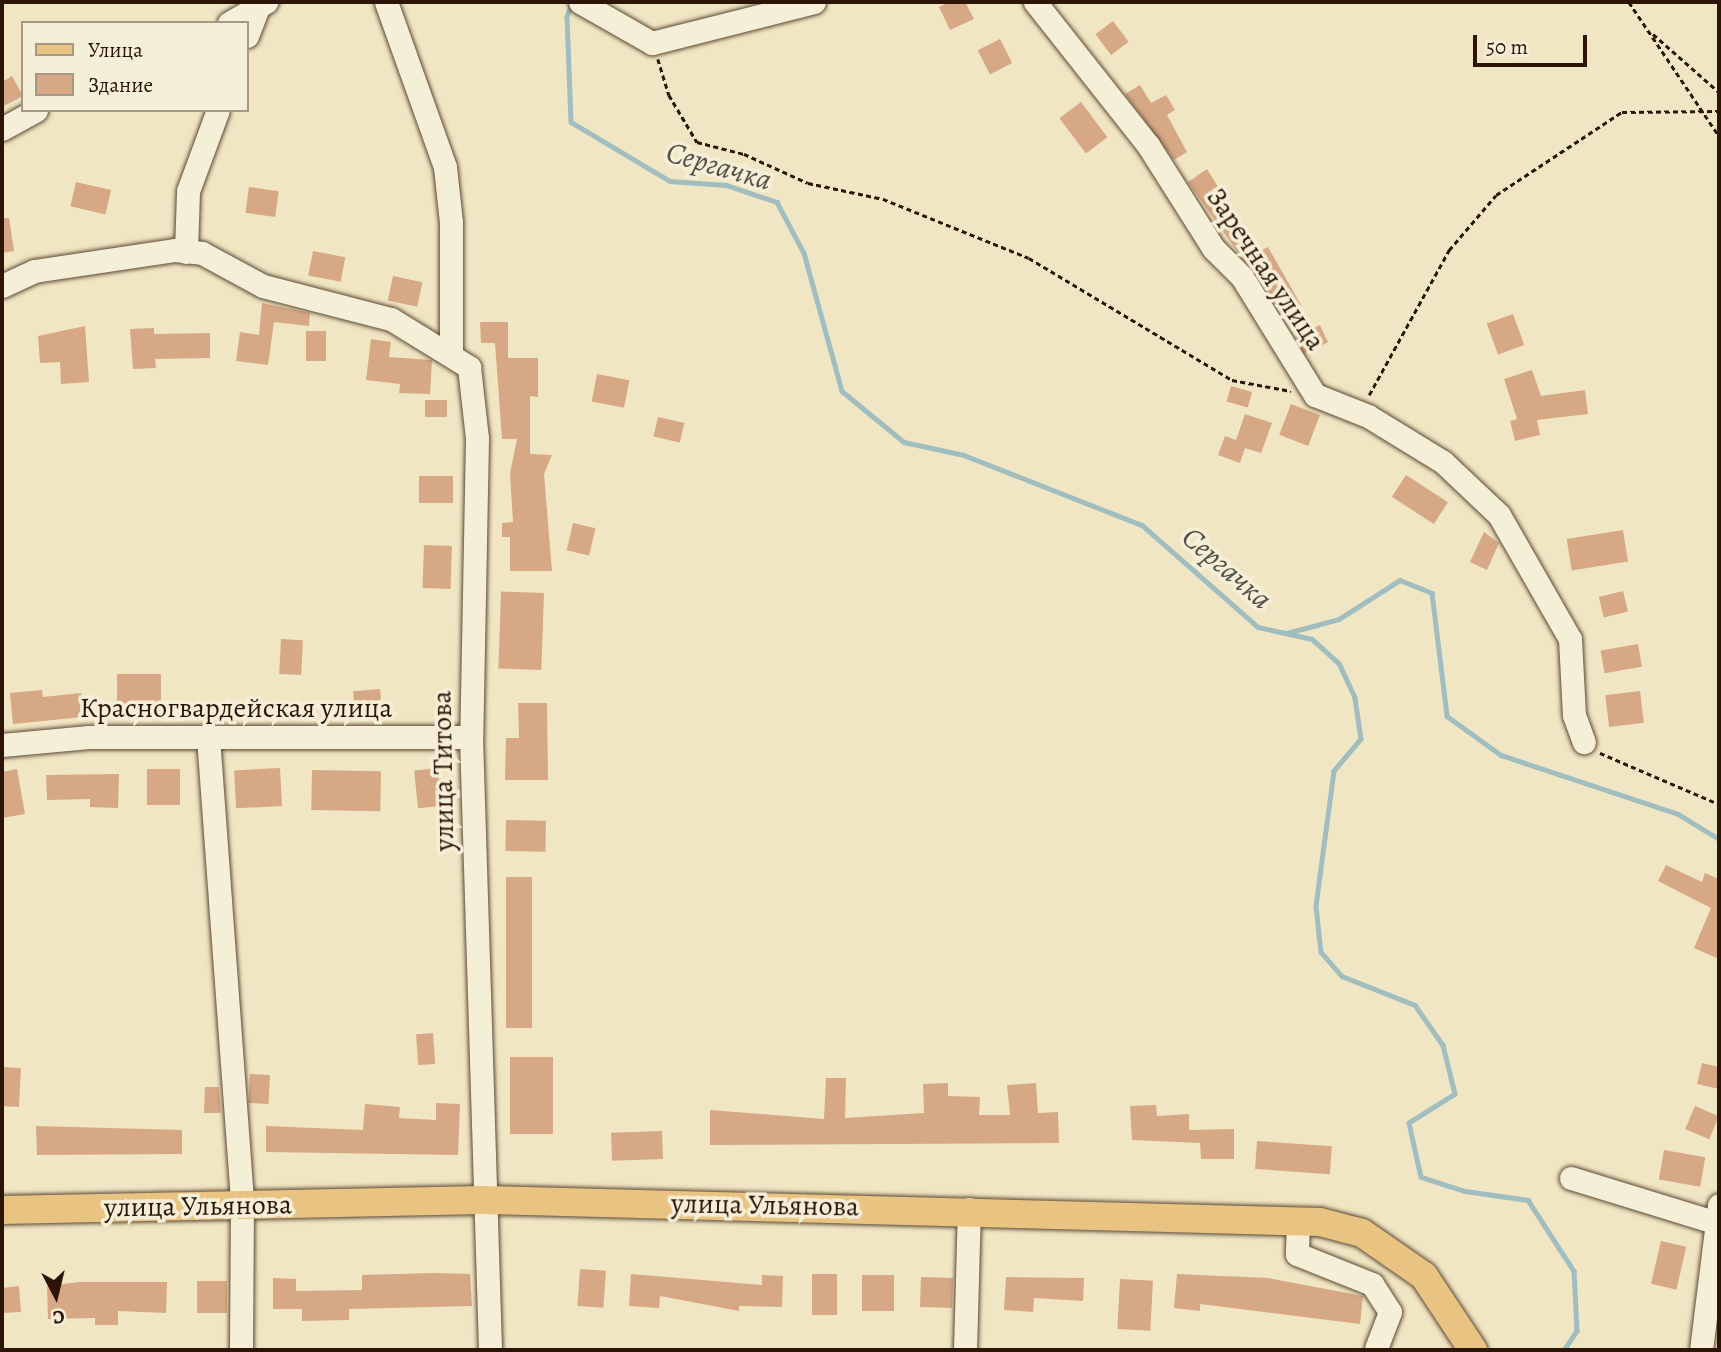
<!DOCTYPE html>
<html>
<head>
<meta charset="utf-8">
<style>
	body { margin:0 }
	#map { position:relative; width:1721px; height:1352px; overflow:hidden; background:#f1e6c3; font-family:Alegreya,serif }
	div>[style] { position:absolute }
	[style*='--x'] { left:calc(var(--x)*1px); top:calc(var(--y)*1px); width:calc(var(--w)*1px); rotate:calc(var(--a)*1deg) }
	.stream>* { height:4.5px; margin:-2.25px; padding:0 2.25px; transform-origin:2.25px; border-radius:2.25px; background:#a0bdbf }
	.building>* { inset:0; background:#d7a885; transform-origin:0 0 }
	.path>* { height:2.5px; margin-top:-1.25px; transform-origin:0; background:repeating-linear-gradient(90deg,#2c1506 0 5px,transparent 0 8.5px) }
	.roads { filter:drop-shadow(0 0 2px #5d4935) drop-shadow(0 0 2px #5d4935) }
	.minor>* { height:23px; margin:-11.5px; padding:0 11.5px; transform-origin:11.5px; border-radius:11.5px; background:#f6efd8 }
	.major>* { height:28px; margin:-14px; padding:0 14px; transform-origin:14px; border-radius:14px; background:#e8c382 }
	span { translate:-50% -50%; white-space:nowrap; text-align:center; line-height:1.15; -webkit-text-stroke:7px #f6efd8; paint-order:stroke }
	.street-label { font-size:28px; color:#2c1506 }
	.water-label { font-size:30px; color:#555047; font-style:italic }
	.frame { position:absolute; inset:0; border:4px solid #2c1506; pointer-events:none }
	.legend { position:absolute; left:21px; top:21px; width:228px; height:91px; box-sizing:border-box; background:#f6efd8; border:2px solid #a59884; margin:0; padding:9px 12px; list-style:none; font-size:21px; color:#2c1506 }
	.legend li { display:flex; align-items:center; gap:14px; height:35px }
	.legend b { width:35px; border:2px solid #a59884 }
	.north { position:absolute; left:21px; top:1261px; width:70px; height:70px; -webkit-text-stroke:5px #f6efd8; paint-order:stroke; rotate:173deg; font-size:19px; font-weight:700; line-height:28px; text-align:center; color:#2c1506 }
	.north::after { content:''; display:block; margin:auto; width:24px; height:32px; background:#2c1506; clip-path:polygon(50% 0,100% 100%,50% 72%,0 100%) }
	.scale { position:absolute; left:1473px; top:35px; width:114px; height:32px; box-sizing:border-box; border:4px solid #2c1506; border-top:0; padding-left:9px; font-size:21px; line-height:24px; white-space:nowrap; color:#2c1506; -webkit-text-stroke:5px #f6efd8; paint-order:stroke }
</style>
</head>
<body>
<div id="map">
	<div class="stream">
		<div style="--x:572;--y:4;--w:14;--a:111"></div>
		<div style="--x:567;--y:17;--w:105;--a:87.8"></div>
		<div style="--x:571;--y:122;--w:115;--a:30.8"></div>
		<div style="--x:670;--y:181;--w:56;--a:4.1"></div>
		<div style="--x:726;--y:185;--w:54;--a:18.4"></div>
		<div style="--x:777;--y:202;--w:58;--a:62.1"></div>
		<div style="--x:804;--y:253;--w:143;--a:74.6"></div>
		<div style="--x:842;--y:391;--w:80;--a:39.4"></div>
		<div style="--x:904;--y:442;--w:61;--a:12.2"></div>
		<div style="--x:964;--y:455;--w:191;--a:21.5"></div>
		<div style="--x:1142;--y:525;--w:154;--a:41.3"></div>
		<div style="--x:1258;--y:627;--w:55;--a:12.5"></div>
		<div style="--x:1312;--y:639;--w:36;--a:42"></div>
		<div style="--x:1339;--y:663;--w:38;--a:65"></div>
		<div style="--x:1355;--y:698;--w:41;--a:81.7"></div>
		<div style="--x:1361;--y:739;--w:42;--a:130.2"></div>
		<div style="--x:1334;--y:771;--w:136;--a:97.6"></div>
		<div style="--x:1316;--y:906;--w:46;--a:83.8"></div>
		<div style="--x:1321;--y:952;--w:32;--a:49"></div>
		<div style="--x:1342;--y:976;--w:79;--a:21.7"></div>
		<div style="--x:1415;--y:1005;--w:49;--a:55"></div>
		<div style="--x:1443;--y:1045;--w:50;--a:76.2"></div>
		<div style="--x:1455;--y:1094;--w:54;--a:147.8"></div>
		<div style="--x:1409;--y:1123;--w:55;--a:77.5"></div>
		<div style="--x:1421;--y:1177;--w:46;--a:17.7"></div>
		<div style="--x:1465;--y:1191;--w:64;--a:8.1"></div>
		<div style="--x:1528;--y:1200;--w:85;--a:57.1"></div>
		<div style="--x:1574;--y:1271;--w:60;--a:87.1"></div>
		<div style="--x:1577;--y:1331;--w:23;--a:124"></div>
		<div style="--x:1287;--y:633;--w:54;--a:-15.1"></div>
		<div style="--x:1339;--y:619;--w:72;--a:-32.6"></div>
		<div style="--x:1400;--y:580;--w:35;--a:22"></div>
		<div style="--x:1432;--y:593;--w:124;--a:83"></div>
		<div style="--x:1447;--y:716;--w:67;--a:35.8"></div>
		<div style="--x:1501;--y:755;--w:187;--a:18.4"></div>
		<div style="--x:1678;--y:814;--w:48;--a:31.4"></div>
	</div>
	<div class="building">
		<div style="clip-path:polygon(949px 2px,965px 2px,974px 19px,950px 30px,939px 7px)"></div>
		<div style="left:1113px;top:21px;width:26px;height:22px;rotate:53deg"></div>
		<div style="left:1000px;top:39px;width:27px;height:25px;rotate:63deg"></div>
		<div style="clip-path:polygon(12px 76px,23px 96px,2px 107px,2px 82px)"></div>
		<div style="clip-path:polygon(1140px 85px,1151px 103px,1166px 95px,1175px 110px,1167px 115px,1187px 152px,1174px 160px,1125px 94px)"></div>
		<div style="left:1081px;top:102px;width:44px;height:27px;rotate:53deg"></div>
		<div style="clip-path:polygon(1207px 169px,1258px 252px,1268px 247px,1301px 305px,1283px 316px,1188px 182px)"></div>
		<div style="left:76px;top:182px;width:36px;height:25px;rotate:13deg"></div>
		<div style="left:249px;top:187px;width:30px;height:26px;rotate:8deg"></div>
		<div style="clip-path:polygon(2px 218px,9px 218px,14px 251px,2px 253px)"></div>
		<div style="left:313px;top:251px;width:33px;height:25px;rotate:11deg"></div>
		<div style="left:393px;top:276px;width:30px;height:25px;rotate:12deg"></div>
		<div style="clip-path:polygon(262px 303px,310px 313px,309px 326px,274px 322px,268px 365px,236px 361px,240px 332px,259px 335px)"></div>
		<div style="left:1513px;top:314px;width:33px;height:28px;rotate:70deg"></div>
		<div style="clip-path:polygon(480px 322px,508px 322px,508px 358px,538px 358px,538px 397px,530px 396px,530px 454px,552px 455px,544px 474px,552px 571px,510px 571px,510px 537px,502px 537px,502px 523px,513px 522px,510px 473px,517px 439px,502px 439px,495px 343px,481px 343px)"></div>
		<div style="left:1320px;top:325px;width:19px;height:27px;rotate:65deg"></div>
		<div style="clip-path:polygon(85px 326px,89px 382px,61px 384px,60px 362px,40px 363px,38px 336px)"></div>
		<div style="clip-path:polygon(154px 328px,154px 334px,210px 333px,210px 358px,155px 359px,156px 368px,133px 369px,130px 329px)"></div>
		<div style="left:306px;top:331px;width:20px;height:30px"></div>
		<div style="clip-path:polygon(371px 339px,391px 342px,389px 357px,432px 360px,430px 394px,399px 393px,400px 384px,366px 380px)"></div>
		<div style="clip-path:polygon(1532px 370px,1541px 396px,1585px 390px,1588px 414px,1537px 420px,1540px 435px,1515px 441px,1510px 421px,1517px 419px,1504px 379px)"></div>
		<div style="left:597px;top:374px;width:33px;height:28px;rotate:11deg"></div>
		<div style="left:1231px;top:386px;width:22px;height:16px;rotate:16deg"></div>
		<div style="left:447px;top:400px;width:17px;height:22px;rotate:90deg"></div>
		<div style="left:1291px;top:404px;width:31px;height:33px;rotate:21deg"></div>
		<div style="clip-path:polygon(1245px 414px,1272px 423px,1261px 453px,1245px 448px,1240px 463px,1218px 455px,1225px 436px,1236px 440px)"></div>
		<div style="left:658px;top:417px;width:27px;height:20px;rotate:13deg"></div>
		<div style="left:1406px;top:475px;width:50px;height:26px;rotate:33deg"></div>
		<div style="left:419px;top:476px;width:34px;height:27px"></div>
		<div style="left:573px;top:523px;width:23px;height:28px;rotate:13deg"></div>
		<div style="left:1623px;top:530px;width:32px;height:57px;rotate:81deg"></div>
		<div style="clip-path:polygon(1484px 532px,1499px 543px,1487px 570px,1470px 562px)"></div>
		<div style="left:424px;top:545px;width:28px;height:43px;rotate:2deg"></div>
		<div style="left:1623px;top:591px;width:21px;height:25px;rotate:76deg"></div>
		<div style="left:544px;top:593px;width:77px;height:43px;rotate:92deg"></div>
		<div style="left:281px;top:639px;width:22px;height:35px;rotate:3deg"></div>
		<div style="left:1638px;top:644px;width:23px;height:38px;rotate:80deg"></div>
		<div style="left:117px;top:674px;width:44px;height:38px"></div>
		<div style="left:380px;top:689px;width:21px;height:27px;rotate:85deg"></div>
		<div style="clip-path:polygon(42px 690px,43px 697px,81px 693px,83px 717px,13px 724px,10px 693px)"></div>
		<div style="left:1640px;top:691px;width:32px;height:35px;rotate:83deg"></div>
		<div style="clip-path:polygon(518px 703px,547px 703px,548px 780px,505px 780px,506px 738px,519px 738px)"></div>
		<div style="left:280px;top:768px;width:38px;height:46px;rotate:87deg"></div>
		<div style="left:438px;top:768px;width:38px;height:24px;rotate:84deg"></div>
		<div style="clip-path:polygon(17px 769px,25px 814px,2px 818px,2px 772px)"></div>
		<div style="left:147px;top:769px;width:33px;height:36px"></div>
		<div style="left:312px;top:770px;width:69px;height:40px;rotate:1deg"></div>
		<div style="clip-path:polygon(119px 774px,118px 808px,90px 807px,90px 799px,47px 800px,46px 775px)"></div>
		<div style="left:506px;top:820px;width:40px;height:31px;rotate:1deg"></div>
		<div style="clip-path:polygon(1666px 865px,1702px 882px,1705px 873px,1719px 879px,1719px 959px,1694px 948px,1711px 908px,1658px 881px)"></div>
		<div style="left:506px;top:877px;width:26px;height:151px"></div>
		<div style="left:433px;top:1033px;width:31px;height:17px;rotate:86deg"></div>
		<div style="left:510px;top:1057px;width:43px;height:77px"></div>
		<div style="clip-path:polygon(1702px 1063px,1719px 1067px,1719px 1089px,1697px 1084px)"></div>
		<div style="left:2px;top:1067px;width:19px;height:39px;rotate:3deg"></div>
		<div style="left:250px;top:1074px;width:20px;height:29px;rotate:3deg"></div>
		<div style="clip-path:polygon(826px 1078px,846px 1078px,845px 1118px,924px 1113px,923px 1084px,948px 1083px,948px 1096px,980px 1097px,979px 1115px,1010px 1115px,1007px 1085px,1036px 1083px,1038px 1113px,1058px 1112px,1059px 1143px,710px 1145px,710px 1110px,824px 1119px)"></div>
		<div style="clip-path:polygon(205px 1087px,219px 1087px,221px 1113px,204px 1113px)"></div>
		<div style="clip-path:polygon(436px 1103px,460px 1104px,458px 1155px,266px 1152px,266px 1126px,363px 1130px,365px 1104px,400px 1107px,399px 1118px,436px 1120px)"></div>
		<div style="clip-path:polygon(1156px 1105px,1157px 1116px,1189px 1114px,1189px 1130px,1234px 1129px,1234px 1159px,1201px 1159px,1200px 1143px,1132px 1140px,1130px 1106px)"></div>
		<div style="left:1695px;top:1106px;width:26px;height:25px;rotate:23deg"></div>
		<div style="clip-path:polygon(36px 1126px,182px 1130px,182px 1154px,37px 1155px)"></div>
		<div style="left:662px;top:1131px;width:28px;height:51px;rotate:88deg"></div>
		<div style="left:1257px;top:1141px;width:75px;height:28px;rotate:4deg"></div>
		<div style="left:1664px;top:1150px;width:42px;height:30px;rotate:10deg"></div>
		<div style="left:1661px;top:1241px;width:26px;height:44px;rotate:13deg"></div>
		<div style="left:580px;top:1269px;width:26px;height:37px;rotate:4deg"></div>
		<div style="clip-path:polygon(433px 1273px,470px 1274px,472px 1306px,349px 1309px,349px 1320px,302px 1321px,302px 1309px,273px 1309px,273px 1278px,296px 1279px,296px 1291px,362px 1290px,362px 1275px)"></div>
		<div style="clip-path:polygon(631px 1274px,762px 1285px,762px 1275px,783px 1276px,782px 1307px,739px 1306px,739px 1311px,660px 1296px,659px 1308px,629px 1306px)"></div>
		<div style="left:812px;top:1274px;width:25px;height:41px"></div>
		<div style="clip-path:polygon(1177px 1274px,1268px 1278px,1363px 1296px,1360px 1324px,1200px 1304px,1200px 1311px,1174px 1308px)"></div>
		<div style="left:862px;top:1275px;width:32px;height:36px"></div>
		<div style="left:921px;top:1277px;width:32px;height:30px;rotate:2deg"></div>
		<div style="clip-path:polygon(1006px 1277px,1084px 1278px,1083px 1301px,1034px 1298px,1033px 1312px,1004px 1310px)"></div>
		<div style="left:1120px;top:1279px;width:33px;height:50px;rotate:3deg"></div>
		<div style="left:227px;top:1281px;width:32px;height:30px;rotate:90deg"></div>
		<div style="clip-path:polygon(79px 1282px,167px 1282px,166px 1313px,118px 1311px,118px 1325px,95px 1325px,95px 1318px,48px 1319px,47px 1286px)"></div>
		<div style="clip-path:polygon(19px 1286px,21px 1312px,2px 1313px,2px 1288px)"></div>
	</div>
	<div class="path">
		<div style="--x:1629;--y:2;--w:161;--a:56.1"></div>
		<div style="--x:1653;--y:34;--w:88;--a:41.3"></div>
		<div style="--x:658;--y:59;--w:38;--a:73"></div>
		<div style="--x:669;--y:95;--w:55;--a:59.2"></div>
		<div style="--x:697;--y:142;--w:49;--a:14.3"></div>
		<div style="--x:744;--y:154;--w:70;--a:24.4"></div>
		<div style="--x:808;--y:183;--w:77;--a:12"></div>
		<div style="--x:883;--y:199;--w:157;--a:22"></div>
		<div style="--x:1029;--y:258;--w:237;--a:31"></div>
		<div style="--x:1232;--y:380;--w:60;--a:10.6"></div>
		<div style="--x:1369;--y:395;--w:166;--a:-61.1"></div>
		<div style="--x:1449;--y:250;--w:72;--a:-49.5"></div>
		<div style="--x:1496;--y:195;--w:151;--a:-33.4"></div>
		<div style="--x:1622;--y:112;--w:97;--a:-0.6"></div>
		<div style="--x:1600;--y:753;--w:129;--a:23.2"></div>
	</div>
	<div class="roads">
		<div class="minor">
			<div style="--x:386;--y:2;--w:175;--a:70.3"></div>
			<div style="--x:445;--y:167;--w:55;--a:83.8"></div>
			<div style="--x:451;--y:222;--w:128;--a:90"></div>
			<div style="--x:580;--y:2;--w:83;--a:29.7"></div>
			<div style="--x:652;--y:43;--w:167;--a:-14.2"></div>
			<div style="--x:1035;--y:2;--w:182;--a:51.7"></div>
			<div style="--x:1148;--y:145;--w:122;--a:57.7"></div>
			<div style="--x:1213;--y:248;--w:41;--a:45"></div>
			<div style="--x:1242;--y:277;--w:139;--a:58.3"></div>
			<div style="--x:1315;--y:395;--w:57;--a:21.6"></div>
			<div style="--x:1368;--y:416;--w:88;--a:31.5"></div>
			<div style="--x:1443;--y:462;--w:77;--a:43.4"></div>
			<div style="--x:1499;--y:515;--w:143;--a:60.2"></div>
			<div style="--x:1570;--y:639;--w:76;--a:87"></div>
			<div style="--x:1574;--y:715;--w:29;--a:70"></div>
			<div style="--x:229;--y:23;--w:43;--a:-29.6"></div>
			<div style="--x:247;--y:36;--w:36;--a:-69"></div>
			<div style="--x:2;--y:129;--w:39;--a:-29"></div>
			<div style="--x:186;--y:252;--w:61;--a:-88.1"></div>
			<div style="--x:188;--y:191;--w:86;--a:-69.7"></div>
			<div style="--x:2;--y:286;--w:35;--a:-25"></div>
			<div style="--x:34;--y:271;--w:143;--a:-8.5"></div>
			<div style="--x:175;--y:250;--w:27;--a:6"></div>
			<div style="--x:202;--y:253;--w:69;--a:28.4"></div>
			<div style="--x:263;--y:286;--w:132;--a:14.5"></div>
			<div style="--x:391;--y:319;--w:92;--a:31.6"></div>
			<div style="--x:469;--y:367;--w:71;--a:83.6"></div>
			<div style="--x:477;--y:438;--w:299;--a:91.1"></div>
			<div style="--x:471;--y:737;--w:613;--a:88.22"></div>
			<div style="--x:208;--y:737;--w:469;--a:85.8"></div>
			<div style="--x:242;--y:1205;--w:145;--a:90.4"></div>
			<div style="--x:2;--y:745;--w:87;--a:-5.3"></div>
			<div style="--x:89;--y:737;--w:382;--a:0"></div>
			<div style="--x:1571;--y:1178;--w:153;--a:17.1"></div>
			<div style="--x:1298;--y:1221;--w:33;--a:92"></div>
			<div style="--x:1297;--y:1254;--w:81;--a:21.8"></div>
			<div style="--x:1372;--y:1284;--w:33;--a:57"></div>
			<div style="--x:1390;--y:1312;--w:39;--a:111"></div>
			<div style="--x:965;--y:1350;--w:141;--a:-88.4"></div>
			<div style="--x:1701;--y:1350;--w:146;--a:-82.9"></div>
		</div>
		<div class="major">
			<div style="--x:2;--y:1210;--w:481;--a:-1.2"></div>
			<div style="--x:483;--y:1200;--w:837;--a:1.51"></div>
			<div style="--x:1320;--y:1222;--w:43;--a:14.7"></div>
			<div style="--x:1362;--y:1233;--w:75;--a:34.7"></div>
			<div style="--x:1424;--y:1276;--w:89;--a:56.5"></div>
		</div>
	</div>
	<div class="street-label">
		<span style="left:1266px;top:269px;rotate:56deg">Заречная улица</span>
		<span style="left:236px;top:708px">Красногвардейская улица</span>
		<span style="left:443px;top:771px;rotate:-91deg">улица Титова</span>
		<span style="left:765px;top:1205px;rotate:1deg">улица Ульянова</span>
		<span style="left:198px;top:1206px;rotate:-1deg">улица Ульянова</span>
	</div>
	<div class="water-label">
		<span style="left:719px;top:166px;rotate:16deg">Сергачка</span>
		<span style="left:1227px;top:568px;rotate:41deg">Сергачка</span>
	</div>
	<div class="frame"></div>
	<ul class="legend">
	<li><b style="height:9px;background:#e8c382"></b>Улица</li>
	<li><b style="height:19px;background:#d7a885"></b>Здание</li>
	</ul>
	<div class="north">С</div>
	<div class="scale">50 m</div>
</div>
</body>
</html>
